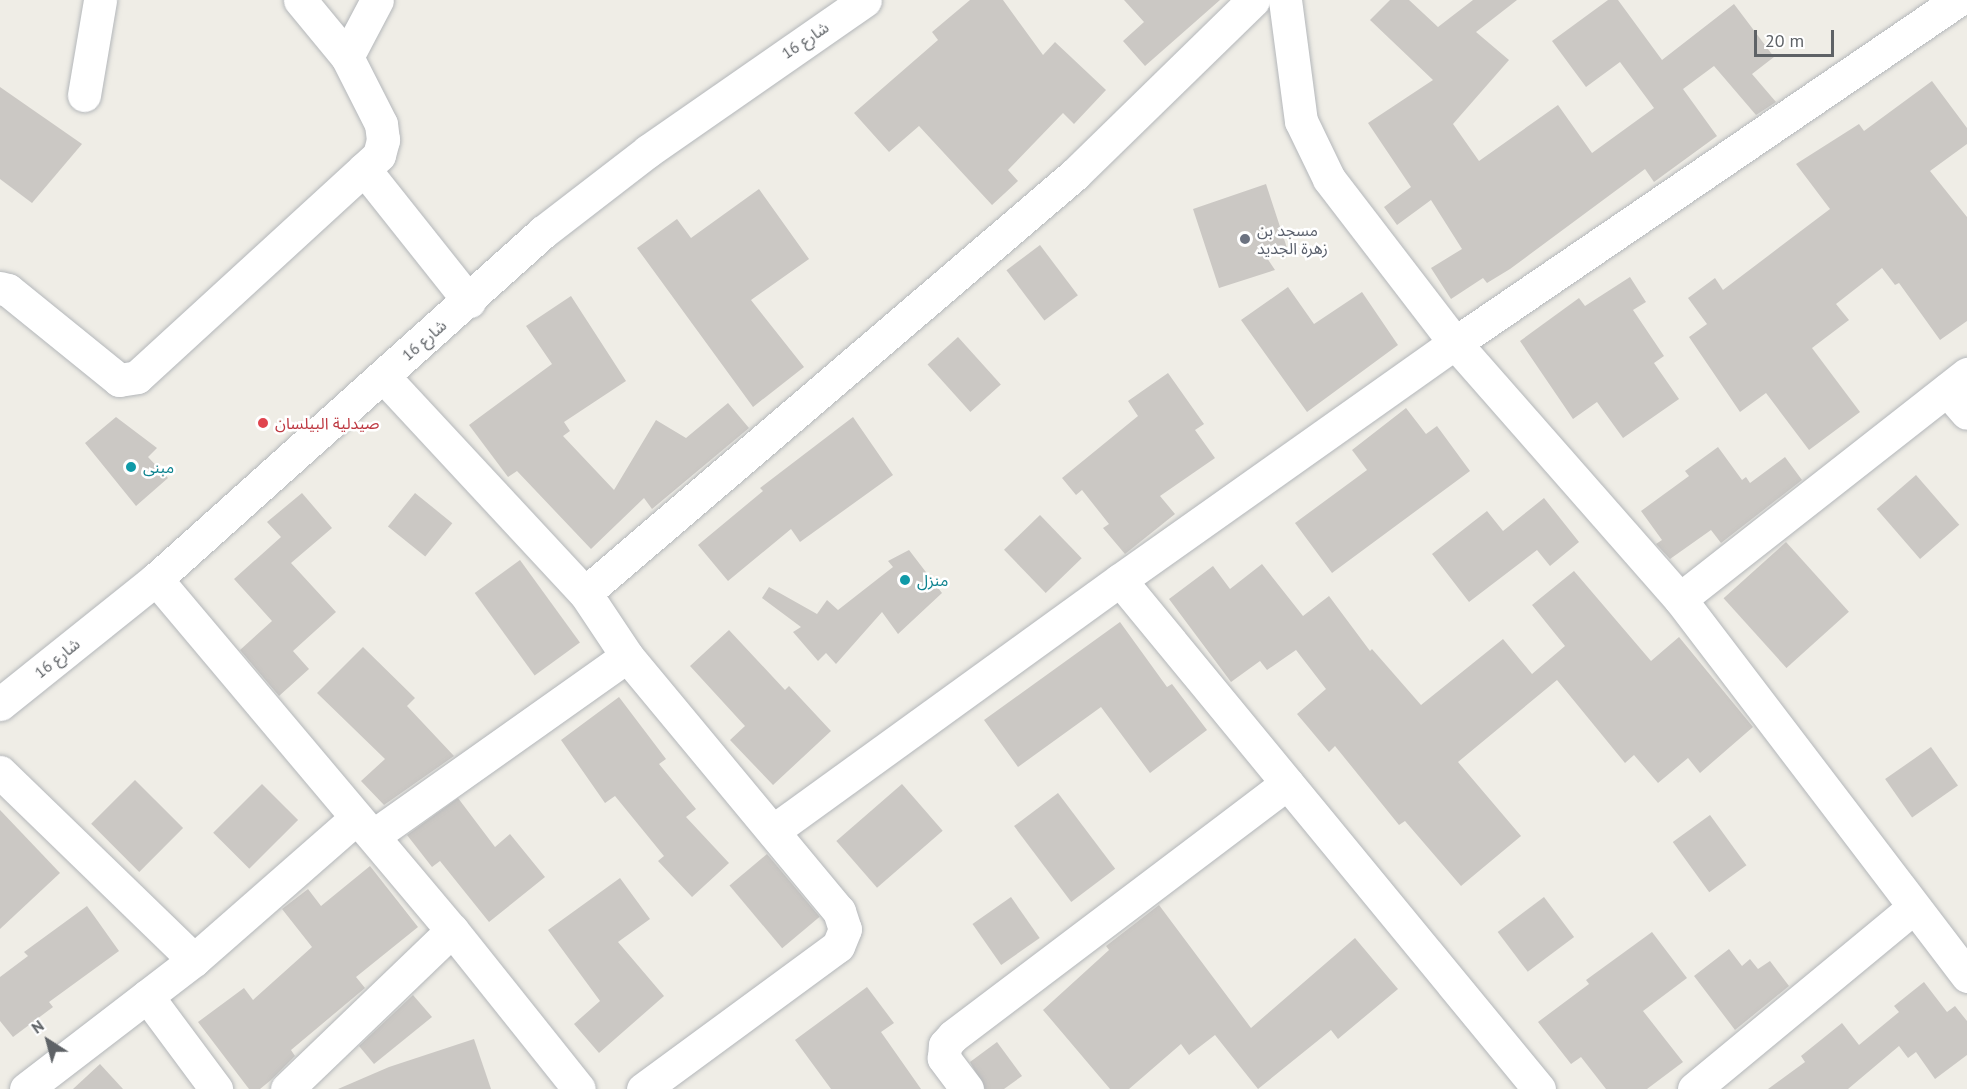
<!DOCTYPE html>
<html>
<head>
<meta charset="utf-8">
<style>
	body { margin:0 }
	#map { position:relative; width:1967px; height:1089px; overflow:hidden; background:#efede6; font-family:"PT Sans","Noto Sans Arabic",sans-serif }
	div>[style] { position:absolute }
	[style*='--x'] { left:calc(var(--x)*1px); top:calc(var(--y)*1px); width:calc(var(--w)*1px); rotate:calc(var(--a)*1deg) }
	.building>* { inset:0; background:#cbc8c4; transform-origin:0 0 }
	.roads { filter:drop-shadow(0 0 2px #b4b7ba) drop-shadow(0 0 2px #b4b7ba) }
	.minor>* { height:33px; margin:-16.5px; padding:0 16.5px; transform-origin:16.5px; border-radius:16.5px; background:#fff }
	.dots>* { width:16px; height:16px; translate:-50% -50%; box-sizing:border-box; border:3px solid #fff; border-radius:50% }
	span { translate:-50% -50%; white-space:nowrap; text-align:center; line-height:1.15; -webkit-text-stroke:5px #fff; paint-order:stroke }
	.street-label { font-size:16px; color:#5e6266 }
	.worship-label { font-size:16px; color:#5b616d }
	.left { translate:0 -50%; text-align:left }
	.health-label { font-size:16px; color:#be3a42 }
	.culture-label { font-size:16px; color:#0d838f }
	.north { position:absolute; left:18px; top:1011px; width:60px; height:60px; -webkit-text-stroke:4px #fff; paint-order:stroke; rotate:324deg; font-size:16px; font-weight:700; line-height:24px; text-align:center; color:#5e6266 }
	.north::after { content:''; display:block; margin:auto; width:21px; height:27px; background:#5e6266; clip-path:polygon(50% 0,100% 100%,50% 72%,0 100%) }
	.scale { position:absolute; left:1754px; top:30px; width:80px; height:27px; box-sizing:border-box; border:3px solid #5e6266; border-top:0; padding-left:8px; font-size:18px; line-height:21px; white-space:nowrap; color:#5e6266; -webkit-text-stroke:4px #fff; paint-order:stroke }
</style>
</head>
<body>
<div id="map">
	<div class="building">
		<div style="clip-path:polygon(970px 0,1003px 0,1043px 55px,1055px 42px,1106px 90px,1074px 124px,1063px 113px,1008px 170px,1018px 181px,992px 205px,919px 126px,889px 152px,854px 113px,938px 40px,932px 32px)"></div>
		<div style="clip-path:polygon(1124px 0,1220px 0,1145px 66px,1123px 41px,1144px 22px)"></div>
		<div style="clip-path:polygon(1390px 0,1409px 0,1438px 27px,1473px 0,1517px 0,1476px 32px,1509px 60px,1453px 124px,1479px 161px,1558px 105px,1592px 153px,1654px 108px,1620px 62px,1586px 87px,1552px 41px,1608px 0,1618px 0,1662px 60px,1734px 4px,1774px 57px,1752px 74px,1776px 102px,1756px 115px,1714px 66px,1683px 89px,1717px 136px,1654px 182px,1645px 169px,1510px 269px,1487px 283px,1483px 278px,1451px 299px,1431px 268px,1462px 249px,1431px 200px,1397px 225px,1384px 207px,1411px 187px,1368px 123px,1433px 80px,1370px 20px)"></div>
		<div style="clip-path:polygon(1932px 81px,1967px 128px,1967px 144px,1930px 171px,1967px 217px,1967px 321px,1940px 340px,1899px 283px,1895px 285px,1882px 268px,1836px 304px,1849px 320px,1812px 348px,1860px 412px,1809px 450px,1766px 393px,1740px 412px,1689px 337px,1707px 324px,1688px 298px,1715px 278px,1723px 290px,1830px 209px,1796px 164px,1859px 124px,1864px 131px)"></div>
		<div style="clip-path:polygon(0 87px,82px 144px,32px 203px,0 179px)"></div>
		<div style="clip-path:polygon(1266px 184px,1287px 248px,1265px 255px,1275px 270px,1219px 288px,1193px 209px)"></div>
		<div style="clip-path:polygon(759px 189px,809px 259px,751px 300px,804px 367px,753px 407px,637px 248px,677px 219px,691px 238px)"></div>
		<div style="left:1040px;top:245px;width:63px;height:42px;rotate:53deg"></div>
		<div style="clip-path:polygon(1630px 277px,1646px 302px,1633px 310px,1664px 356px,1654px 363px,1679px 399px,1623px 438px,1597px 402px,1573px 419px,1520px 341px,1579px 298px,1585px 306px)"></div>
		<div style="clip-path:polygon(1288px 287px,1314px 324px,1362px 292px,1398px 345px,1307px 412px,1241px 320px)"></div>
		<div style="clip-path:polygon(571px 296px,626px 381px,564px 422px,570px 431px,563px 436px,614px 490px,656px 420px,686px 438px,728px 403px,749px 428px,652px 509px,644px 498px,591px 549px,517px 471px,508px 477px,469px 425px,552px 364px,526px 326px)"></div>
		<div style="left:958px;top:337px;width:64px;height:41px;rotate:48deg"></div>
		<div style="clip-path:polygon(1168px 373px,1204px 424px,1195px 430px,1215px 458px,1160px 496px,1175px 514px,1125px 554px,1103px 528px,1109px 524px,1082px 490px,1076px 495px,1062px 478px,1138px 416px,1128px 401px)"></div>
		<div style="clip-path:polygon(1406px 408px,1426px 434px,1437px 426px,1470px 471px,1332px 573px,1295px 523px,1367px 470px,1352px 450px)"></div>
		<div style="clip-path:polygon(116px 417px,157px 448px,148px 457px,168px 478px,136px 506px,85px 443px)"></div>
		<div style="clip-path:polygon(853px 417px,893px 475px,800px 542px,791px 529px,728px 581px,698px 545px,763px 491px,760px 488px)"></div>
		<div style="clip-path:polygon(1718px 447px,1742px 480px,1746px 477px,1750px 483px,1785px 457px,1802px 480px,1721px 543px,1711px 530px,1670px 559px,1656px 544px,1662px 540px,1641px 511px,1689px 476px,1685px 471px)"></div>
		<div style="left:1916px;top:475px;width:66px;height:52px;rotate:49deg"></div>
		<div style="clip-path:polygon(302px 493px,332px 528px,291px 563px,336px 612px,293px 651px,309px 669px,279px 696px,240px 650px,272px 621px,234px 579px,281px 537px,267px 522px)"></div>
		<div style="left:415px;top:493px;width:48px;height:43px;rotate:39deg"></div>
		<div style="clip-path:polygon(1544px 498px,1579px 542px,1550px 566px,1537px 550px,1469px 602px,1432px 554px,1487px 511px,1503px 531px)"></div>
		<div style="left:1040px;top:515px;width:60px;height:50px;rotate:46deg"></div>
		<div style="left:1786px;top:542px;width:94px;height:84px;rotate:48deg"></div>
		<div style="clip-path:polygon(909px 550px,942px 593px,898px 634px,882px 612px,836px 664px,826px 653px,818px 661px,793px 632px,801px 627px,762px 598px,769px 587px,817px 614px,827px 600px,838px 610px,893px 567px,888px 561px)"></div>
		<div style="left:520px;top:560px;width:102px;height:56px;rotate:54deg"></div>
		<div style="clip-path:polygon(1262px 564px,1303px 616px,1329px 596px,1370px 651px,1372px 649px,1421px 705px,1503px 639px,1532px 674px,1565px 646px,1532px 605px,1574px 571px,1651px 661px,1679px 637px,1753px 727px,1700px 773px,1688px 758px,1658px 783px,1634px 755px,1625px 763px,1557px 680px,1458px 762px,1521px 836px,1461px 886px,1405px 821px,1399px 825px,1335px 746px,1329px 752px,1297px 714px,1326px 689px,1296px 650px,1267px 670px,1260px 661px,1231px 682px,1169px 599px,1213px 566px,1230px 589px)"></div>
		<div style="clip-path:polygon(1120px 622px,1167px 687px,1172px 684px,1207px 730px,1150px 773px,1101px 707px,1018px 767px,984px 720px)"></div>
		<div style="clip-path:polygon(729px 630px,785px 690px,789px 686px,831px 731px,773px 785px,730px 740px,745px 726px,690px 666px)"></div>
		<div style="clip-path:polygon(363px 647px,415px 698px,407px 706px,454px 756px,384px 805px,361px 781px,385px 759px,317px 693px)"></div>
		<div style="clip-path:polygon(619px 697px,666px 759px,659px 764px,696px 809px,686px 817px,729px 863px,692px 897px,658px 861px,664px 856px,615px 796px,605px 803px,561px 740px)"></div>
		<div style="left:1931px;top:747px;width:47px;height:56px;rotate:55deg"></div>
		<div style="left:135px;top:780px;width:68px;height:62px;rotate:45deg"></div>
		<div style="left:262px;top:784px;width:51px;height:69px;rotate:45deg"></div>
		<div style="left:902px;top:784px;width:62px;height:87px;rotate:49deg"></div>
		<div style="left:1058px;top:793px;width:95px;height:55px;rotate:53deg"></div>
		<div style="clip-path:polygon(458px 798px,495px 847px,510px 834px,545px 877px,489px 922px,440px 861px,432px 867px,407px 835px)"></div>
		<div style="clip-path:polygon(0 810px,60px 873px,0 929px)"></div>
		<div style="left:1710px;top:815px;width:62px;height:46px;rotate:54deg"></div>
		<div style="left:767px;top:854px;width:82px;height:49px;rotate:50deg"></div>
		<div style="clip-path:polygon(370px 866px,418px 927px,356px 977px,365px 988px,291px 1050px,295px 1056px,271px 1080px,260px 1089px,249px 1089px,198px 1022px,244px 988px,253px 1000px,312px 947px,282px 909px,308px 889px,321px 906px)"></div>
		<div style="clip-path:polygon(620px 878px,650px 919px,618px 942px,664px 996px,599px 1053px,574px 1024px,600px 1001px,548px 930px)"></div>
		<div style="left:1011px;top:897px;width:50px;height:47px;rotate:55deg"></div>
		<div style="left:1544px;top:897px;width:50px;height:58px;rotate:53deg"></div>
		<div style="clip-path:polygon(1159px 905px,1251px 1028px,1355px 938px,1398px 989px,1338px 1039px,1331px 1030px,1258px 1089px,1215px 1035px,1189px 1055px,1181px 1044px,1129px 1089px,1110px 1089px,1043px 1010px,1109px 950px,1106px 946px)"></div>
		<div style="clip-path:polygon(87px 906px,119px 951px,49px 1002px,53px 1007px,13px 1037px,0 1021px,0 977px,28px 956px,24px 952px)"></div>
		<div style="clip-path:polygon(1652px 932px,1687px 978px,1643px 1011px,1683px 1062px,1647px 1089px,1606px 1089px,1581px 1057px,1571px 1064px,1538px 1022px,1589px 984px,1586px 980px)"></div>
		<div style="clip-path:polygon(1729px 949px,1742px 966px,1750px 959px,1758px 969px,1770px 961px,1789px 986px,1735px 1030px,1694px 976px)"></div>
		<div style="clip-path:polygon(1924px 982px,1947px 1012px,1955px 1006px,1967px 1021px,1967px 1055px,1935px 1079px,1916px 1052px,1908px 1058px,1899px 1046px,1848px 1089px,1768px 1089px,1805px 1062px,1801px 1056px,1842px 1023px,1859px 1045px,1899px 1012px,1894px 1006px)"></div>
		<div style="clip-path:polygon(867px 987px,894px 1023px,881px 1032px,921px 1089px,831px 1089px,795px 1040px)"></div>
		<div style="clip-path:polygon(413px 995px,432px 1017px,374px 1064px,359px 1046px)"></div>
		<div style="clip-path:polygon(474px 1039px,491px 1089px,338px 1089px,389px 1067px)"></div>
		<div style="clip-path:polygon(997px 1042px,1022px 1076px,1004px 1089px,985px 1089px,970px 1062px)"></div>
		<div style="clip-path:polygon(100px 1064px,123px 1089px,73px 1089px)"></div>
	</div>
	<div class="roads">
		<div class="minor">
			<div style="--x:300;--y:0;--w:74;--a:50.5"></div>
			<div style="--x:1285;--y:0;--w:122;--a:82.5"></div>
			<div style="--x:1301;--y:121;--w:64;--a:64.2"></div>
			<div style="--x:1329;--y:179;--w:207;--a:52.5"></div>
			<div style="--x:1455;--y:343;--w:341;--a:48.7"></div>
			<div style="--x:1680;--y:599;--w:474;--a:52.7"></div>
			<div style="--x:84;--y:95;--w:96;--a:-80.4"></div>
			<div style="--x:364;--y:169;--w:169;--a:51.5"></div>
			<div style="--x:0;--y:288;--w:8;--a:14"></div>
			<div style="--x:8;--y:290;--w:143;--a:39"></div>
			<div style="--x:119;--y:380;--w:18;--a:-9"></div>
			<div style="--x:137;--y:377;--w:328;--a:-42.5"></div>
			<div style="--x:379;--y:155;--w:16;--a:-75"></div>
			<div style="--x:383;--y:140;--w:16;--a:-97"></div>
			<div style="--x:381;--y:124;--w:75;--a:-116.9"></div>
			<div style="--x:347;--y:57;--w:64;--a:-62.2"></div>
			<div style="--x:383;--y:376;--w:296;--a:47.1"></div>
			<div style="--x:1947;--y:390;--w:30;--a:49"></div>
			<div style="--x:156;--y:579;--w:459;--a:49.9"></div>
			<div style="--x:452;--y:930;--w:203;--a:51.4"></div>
			<div style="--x:1680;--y:599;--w:365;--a:-38.1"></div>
			<div style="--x:627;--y:656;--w:332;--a:50.3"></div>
			<div style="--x:839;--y:911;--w:19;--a:72"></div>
			<div style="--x:845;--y:929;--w:18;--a:112"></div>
			<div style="--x:838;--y:946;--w:242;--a:143.7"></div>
			<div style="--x:0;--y:704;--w:200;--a:-38.7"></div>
			<div style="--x:156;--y:579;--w:520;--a:-41.88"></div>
			<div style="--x:543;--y:232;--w:133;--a:-37.6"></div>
			<div style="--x:648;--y:151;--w:264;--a:-34.8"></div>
			<div style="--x:0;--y:772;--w:270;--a:44.1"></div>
			<div style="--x:773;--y:831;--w:428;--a:-35.9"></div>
			<div style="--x:373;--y:836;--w:311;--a:-35.3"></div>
			<div style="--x:627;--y:656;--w:76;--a:-123.7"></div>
			<div style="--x:585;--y:593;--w:645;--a:-40.53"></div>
			<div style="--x:1075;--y:174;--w:249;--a:-44.3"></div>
			<div style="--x:147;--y:996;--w:116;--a:53.4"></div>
			<div style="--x:26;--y:1089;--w:212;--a:-37.5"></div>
			<div style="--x:194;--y:960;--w:215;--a:-41.2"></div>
			<div style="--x:287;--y:1089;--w:229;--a:-43.9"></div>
			<div style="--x:967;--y:1089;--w:39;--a:-127"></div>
			<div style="--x:944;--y:1058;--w:13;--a:-86"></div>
			<div style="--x:945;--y:1045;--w:12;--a:-48"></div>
			<div style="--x:953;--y:1036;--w:419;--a:-37.1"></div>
			<div style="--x:1539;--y:1089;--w:659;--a:-129.46"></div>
			<div style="--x:1120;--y:580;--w:410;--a:-35.3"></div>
			<div style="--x:1455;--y:343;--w:609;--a:-34.29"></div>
			<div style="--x:1694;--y:1089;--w:284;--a:-39.6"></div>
		</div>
	</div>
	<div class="dots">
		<div style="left:1245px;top:239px;background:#6b7280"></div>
		<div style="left:263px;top:423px;background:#e0444e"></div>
		<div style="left:131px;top:467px;background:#0f9aa8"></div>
		<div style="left:905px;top:580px;background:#0f9aa8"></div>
	</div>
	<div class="street-label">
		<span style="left:805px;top:40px;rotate:-34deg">شارع 16</span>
		<span style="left:424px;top:340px;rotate:-41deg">شارع 16</span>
		<span style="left:57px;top:658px;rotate:-39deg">شارع 16</span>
	</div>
	<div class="worship-label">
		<span class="left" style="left:1257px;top:239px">مسجد بن<br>زهرة الجديد</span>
	</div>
	<div class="health-label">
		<span class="left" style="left:275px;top:423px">صيدلية البيلسان</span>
	</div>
	<div class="culture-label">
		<span class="left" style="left:143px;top:467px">مبنى</span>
		<span class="left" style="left:917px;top:580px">منزل</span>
	</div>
	<div class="north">N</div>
	<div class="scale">20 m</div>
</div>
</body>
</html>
